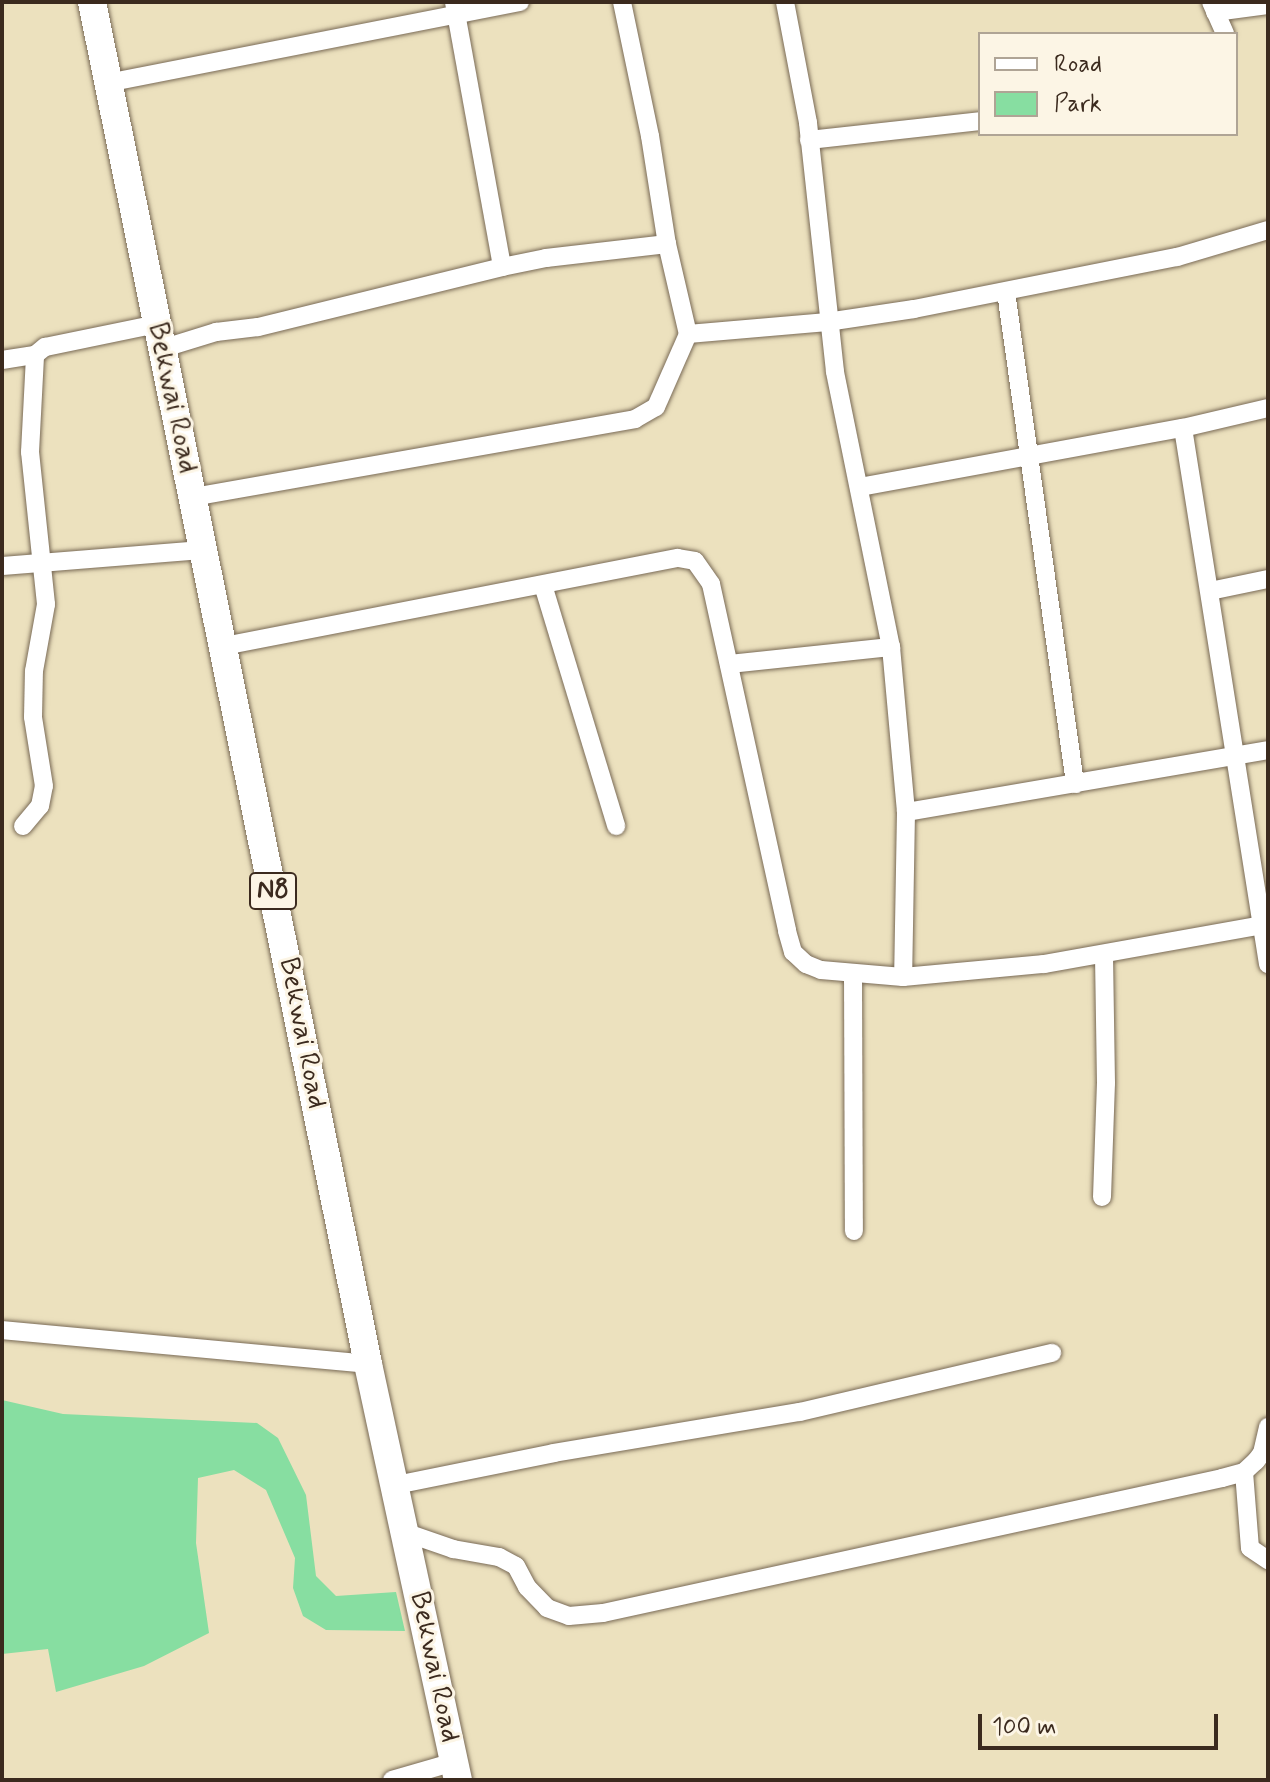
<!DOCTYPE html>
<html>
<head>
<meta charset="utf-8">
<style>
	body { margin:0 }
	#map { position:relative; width:1270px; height:1782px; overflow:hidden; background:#ece1be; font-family:Mynerve,sans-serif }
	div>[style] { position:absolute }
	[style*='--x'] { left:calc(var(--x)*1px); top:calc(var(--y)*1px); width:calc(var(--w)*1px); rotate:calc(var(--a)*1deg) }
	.green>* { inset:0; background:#87dea1 }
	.roads { filter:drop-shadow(0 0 2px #796a56) drop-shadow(0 0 2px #796a56) }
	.minor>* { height:18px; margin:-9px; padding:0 9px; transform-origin:9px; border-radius:9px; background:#fff }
	.highway>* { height:28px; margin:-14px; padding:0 14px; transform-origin:14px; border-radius:14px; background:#fff }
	span { translate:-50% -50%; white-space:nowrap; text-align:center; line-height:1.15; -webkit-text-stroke:6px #fcf5e5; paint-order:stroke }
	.shield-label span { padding:2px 6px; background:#fcf5e5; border:2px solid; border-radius:6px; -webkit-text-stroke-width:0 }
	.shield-label { font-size:26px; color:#3b2a1e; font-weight:700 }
	.street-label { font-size:28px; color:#3b2a1e }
	.frame { position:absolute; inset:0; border:4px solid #3b2a1e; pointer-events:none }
	.legend { position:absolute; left:978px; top:32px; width:260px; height:104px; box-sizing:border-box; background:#fcf5e5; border:2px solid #afa495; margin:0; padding:10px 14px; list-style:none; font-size:24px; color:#3b2a1e }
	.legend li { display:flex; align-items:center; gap:16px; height:40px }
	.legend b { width:40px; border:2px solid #afa495 }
	.scale { position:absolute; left:978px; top:1714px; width:240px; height:36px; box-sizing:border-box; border:4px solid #3b2a1e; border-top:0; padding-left:10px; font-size:24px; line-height:28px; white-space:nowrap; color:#3b2a1e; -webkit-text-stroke:6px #fcf5e5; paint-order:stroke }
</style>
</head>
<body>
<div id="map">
	<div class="green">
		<div style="clip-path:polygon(2px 1400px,63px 1414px,257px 1423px,278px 1438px,306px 1495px,316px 1576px,336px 1596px,396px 1592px,405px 1631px,326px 1630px,303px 1616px,293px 1588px,295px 1558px,266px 1490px,234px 1470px,198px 1478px,196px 1543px,209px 1633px,144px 1666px,56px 1692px,48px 1649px,2px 1654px)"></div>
	</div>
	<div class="roads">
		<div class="minor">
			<div style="--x:454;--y:2;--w:269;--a:79.7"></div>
			<div style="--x:502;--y:267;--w:45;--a:-11.6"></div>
			<div style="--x:546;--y:258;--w:122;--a:-6.6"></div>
			<div style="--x:622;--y:2;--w:137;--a:78.2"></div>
			<div style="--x:650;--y:136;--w:109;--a:81.1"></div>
			<div style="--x:667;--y:244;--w:92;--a:76.9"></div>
			<div style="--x:688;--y:334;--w:140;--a:-4.9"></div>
			<div style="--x:827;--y:322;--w:88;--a:-8.5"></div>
			<div style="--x:914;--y:309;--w:268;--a:-11.2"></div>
			<div style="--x:1177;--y:257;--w:95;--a:-16.5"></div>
			<div style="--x:785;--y:2;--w:123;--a:79.2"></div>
			<div style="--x:808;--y:123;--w:250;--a:83.8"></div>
			<div style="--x:835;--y:372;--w:281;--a:78.5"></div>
			<div style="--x:891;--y:647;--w:166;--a:84.8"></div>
			<div style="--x:906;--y:812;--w:165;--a:91"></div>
			<div style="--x:1211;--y:2;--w:35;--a:66"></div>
			<div style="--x:1215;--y:12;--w:53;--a:-7.5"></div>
			<div style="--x:107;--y:83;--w:421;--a:-11.1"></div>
			<div style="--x:809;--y:140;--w:172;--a:-6.3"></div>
			<div style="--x:1006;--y:292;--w:497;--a:82"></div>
			<div style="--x:161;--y:349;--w:58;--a:-17.2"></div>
			<div style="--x:216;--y:332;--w:42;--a:-6.8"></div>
			<div style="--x:258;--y:327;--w:251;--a:-13.8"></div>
			<div style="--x:2;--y:360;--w:33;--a:-9"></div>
			<div style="--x:1183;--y:428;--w:543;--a:80.99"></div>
			<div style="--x:860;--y:487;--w:328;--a:-10.4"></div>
			<div style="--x:1183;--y:428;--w:87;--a:-13.2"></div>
			<div style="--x:193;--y:497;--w:449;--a:-10"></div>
			<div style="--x:635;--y:419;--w:24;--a:-30"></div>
			<div style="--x:656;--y:407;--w:80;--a:-66.3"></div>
			<div style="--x:2;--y:566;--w:201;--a:-4.6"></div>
			<div style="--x:543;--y:585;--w:252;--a:73.1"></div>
			<div style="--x:1210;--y:591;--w:59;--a:-11.7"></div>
			<div style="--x:224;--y:646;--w:462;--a:-11"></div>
			<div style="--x:678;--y:558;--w:17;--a:10"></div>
			<div style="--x:695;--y:561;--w:28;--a:55"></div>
			<div style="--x:711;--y:584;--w:355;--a:77.6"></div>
			<div style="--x:787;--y:931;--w:22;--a:74"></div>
			<div style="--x:793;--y:952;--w:18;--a:43"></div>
			<div style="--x:806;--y:964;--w:16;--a:22"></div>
			<div style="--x:821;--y:970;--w:82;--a:4.9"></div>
			<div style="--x:903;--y:977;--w:142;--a:-5.3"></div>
			<div style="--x:1044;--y:964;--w:228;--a:-10.1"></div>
			<div style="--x:729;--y:664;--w:163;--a:-6"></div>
			<div style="--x:906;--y:812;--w:367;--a:-9.7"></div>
			<div style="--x:23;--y:826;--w:26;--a:-50"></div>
			<div style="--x:40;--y:806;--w:20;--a:-79"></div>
			<div style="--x:44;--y:786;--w:70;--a:-99.1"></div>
			<div style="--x:33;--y:717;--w:46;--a:-88.8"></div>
			<div style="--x:34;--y:671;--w:68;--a:-79.8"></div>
			<div style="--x:46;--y:604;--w:153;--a:-96"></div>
			<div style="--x:30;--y:452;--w:97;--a:-87"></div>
			<div style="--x:35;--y:355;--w:13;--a:-39"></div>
			<div style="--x:45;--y:347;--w:114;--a:-11.6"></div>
			<div style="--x:853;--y:973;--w:258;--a:89.8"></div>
			<div style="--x:1102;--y:1197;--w:114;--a:-88"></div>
			<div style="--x:1106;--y:1083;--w:129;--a:-90.9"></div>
			<div style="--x:2;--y:1330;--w:368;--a:5.3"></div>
			<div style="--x:1244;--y:1472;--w:76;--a:85.5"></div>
			<div style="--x:1250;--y:1548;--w:22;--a:34"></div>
			<div style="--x:396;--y:1485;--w:161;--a:-11.4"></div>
			<div style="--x:554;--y:1453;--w:249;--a:-9.5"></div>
			<div style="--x:800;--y:1412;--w:259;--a:-13.2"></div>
			<div style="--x:407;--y:1533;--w:49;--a:19.2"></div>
			<div style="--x:453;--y:1549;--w:47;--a:9.9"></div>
			<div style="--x:499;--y:1557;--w:19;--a:28"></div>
			<div style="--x:516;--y:1566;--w:24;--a:62"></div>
			<div style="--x:527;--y:1587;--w:29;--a:46"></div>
			<div style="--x:547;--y:1608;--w:23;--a:20"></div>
			<div style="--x:569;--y:1616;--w:34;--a:-5"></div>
			<div style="--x:603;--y:1613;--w:634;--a:-12.3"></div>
			<div style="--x:1222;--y:1478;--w:23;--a:-15"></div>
			<div style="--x:1244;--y:1472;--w:16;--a:-43"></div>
			<div style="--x:1256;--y:1461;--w:10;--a:-53"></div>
			<div style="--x:1262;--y:1453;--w:27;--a:-77"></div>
			<div style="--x:392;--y:1780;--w:65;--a:-16.2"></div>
		</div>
		<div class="highway">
			<div style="--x:92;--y:2;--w:1390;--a:78.54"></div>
			<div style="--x:368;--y:1364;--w:426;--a:77.8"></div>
		</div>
	</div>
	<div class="shield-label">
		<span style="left:273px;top:891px">N8</span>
	</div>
	<div class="street-label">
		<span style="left:172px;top:398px;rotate:78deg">Bekwai Road</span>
		<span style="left:302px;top:1033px;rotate:79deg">Bekwai Road</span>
		<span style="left:434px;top:1667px;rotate:78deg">Bekwai Road</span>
	</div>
	<div class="frame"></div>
	<ul class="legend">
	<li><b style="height:10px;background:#fff"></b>Road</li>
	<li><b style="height:22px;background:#87dea1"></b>Park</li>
	</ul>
	<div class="scale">100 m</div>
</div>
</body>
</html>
